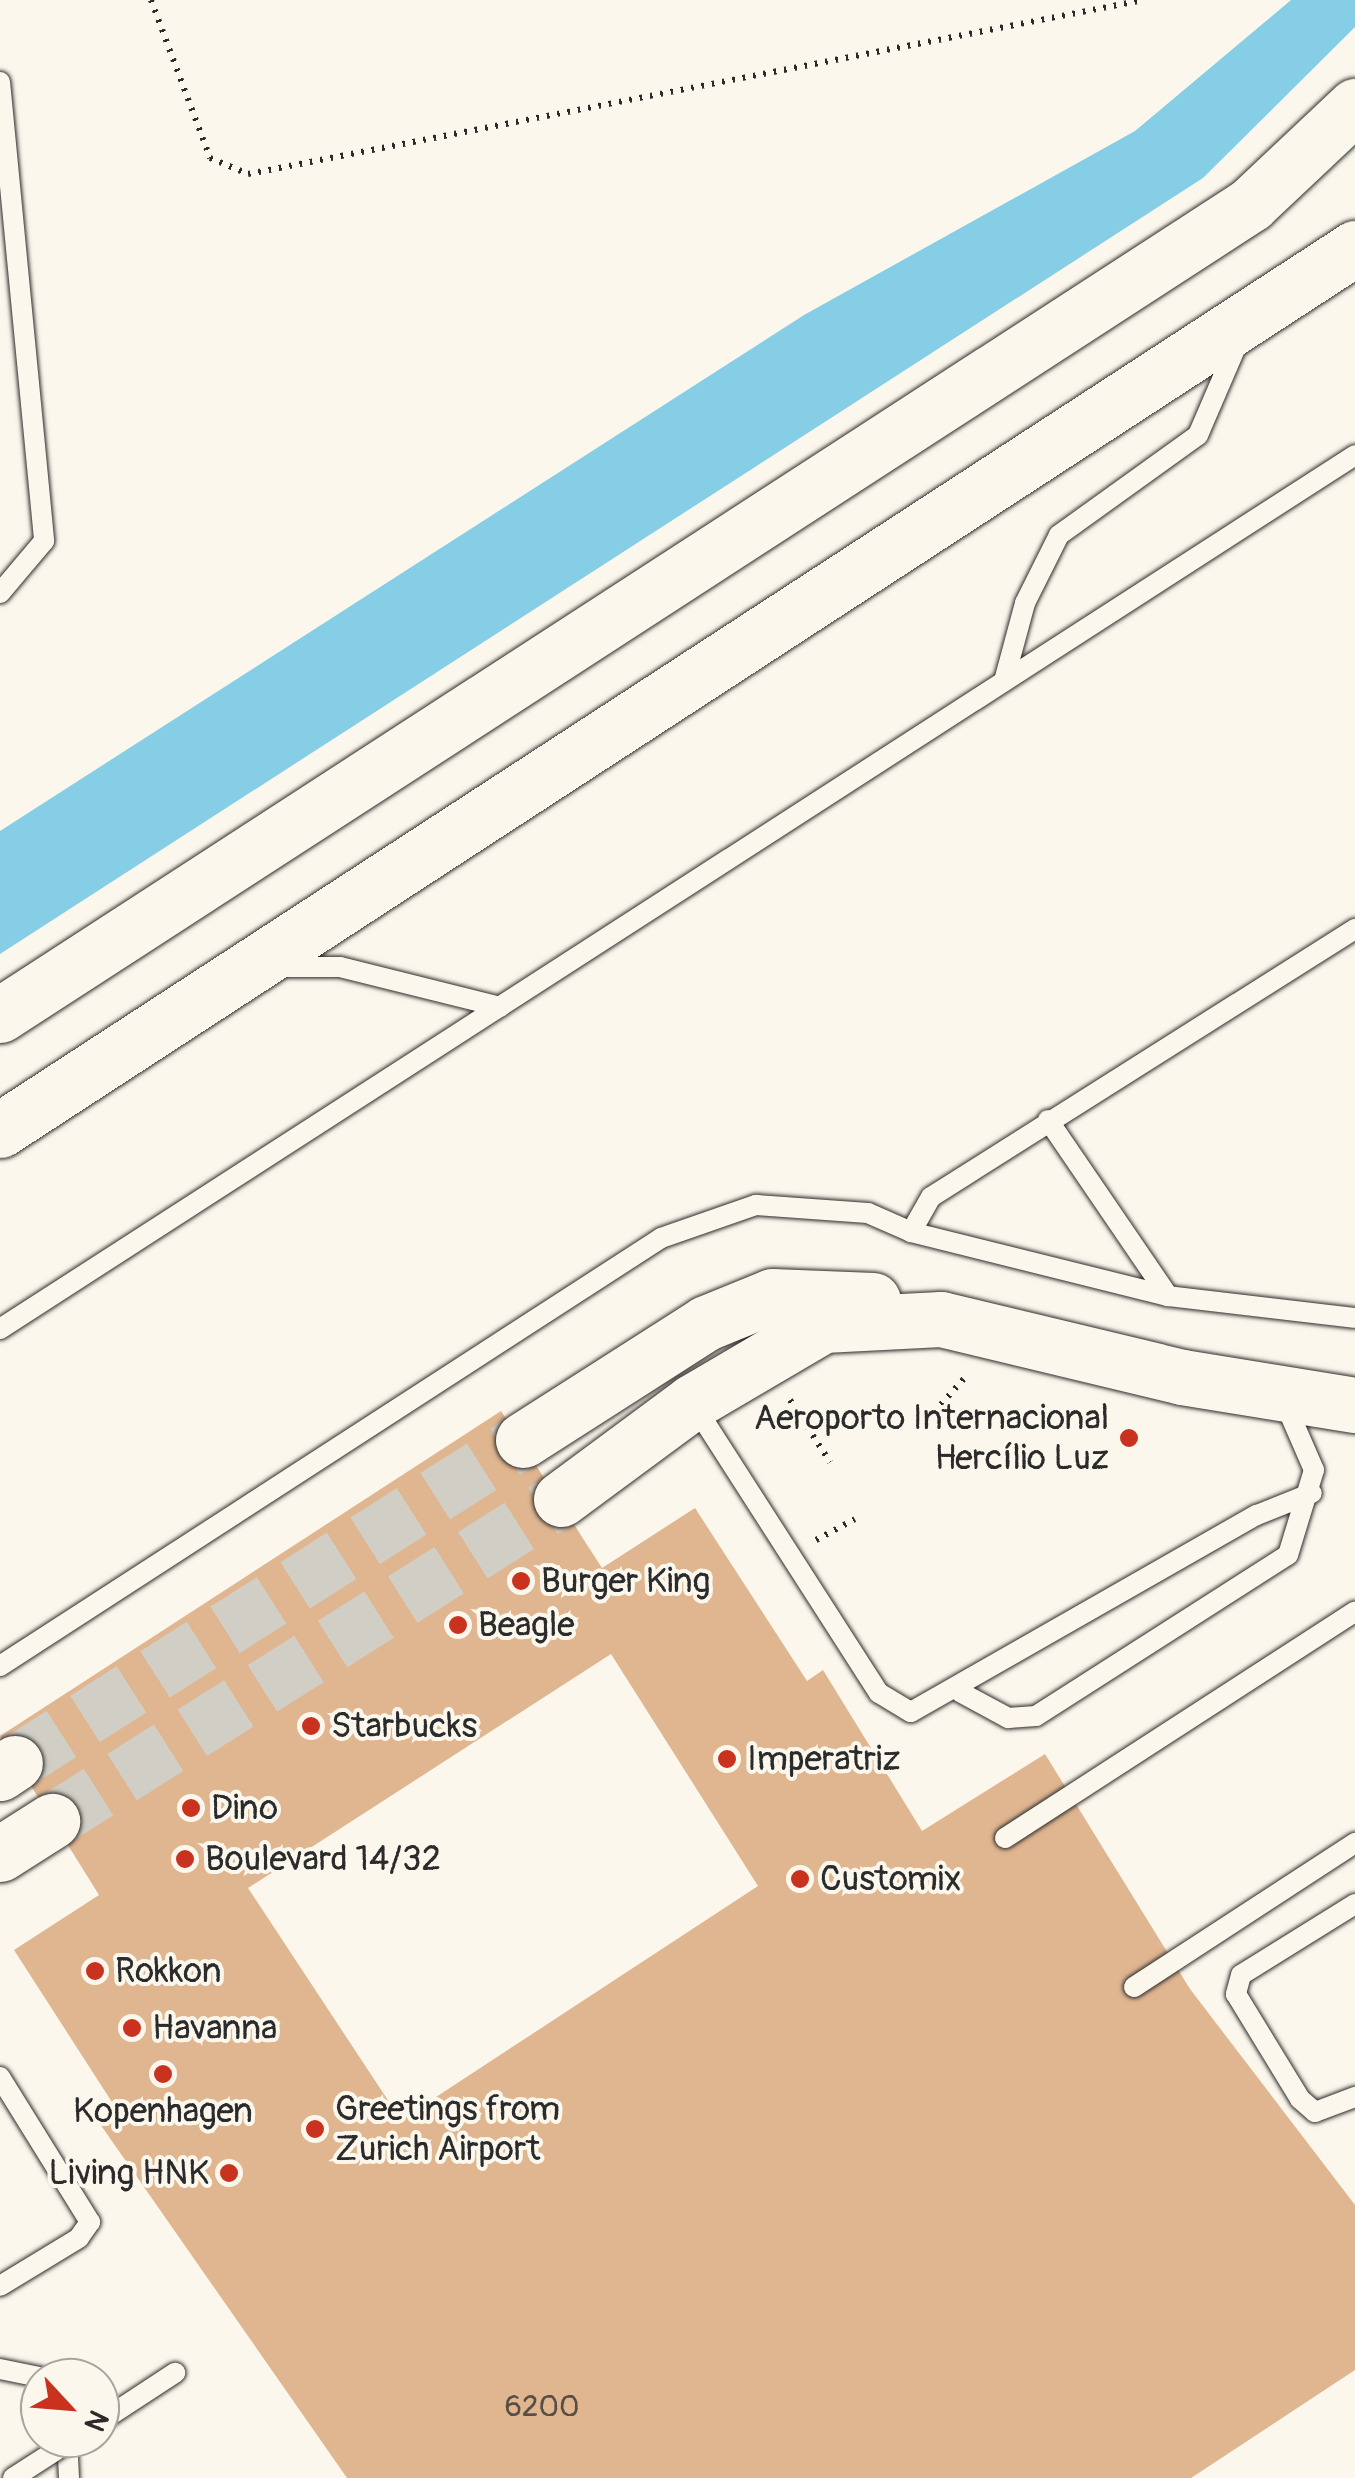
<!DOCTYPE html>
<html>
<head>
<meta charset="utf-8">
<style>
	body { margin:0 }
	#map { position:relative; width:1355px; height:2478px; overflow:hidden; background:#fbf7ec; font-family:Pangolin,sans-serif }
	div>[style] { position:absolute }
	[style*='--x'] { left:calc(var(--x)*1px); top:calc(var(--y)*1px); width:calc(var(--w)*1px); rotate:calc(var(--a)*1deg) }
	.water>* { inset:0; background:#85cee6 }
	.building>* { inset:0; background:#e0b691 }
	.secondary-tunnel>* { height:55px; margin-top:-27.5px; transform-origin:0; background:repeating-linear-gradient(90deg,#d1cec5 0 55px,transparent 0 83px) }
	.path>* { height:6px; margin-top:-3px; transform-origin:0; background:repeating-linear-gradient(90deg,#2b2b2b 0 2.5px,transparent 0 10.5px) }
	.roads { filter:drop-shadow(0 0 2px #2b2b2b) drop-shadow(0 0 2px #2b2b2b) }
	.service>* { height:20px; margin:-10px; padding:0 10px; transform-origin:10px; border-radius:10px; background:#fbf7ec }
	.secondary>* { height:55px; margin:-27.5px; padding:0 27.5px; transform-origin:27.5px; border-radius:27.5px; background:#fbf7ec }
	.bridges { filter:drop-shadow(0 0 2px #2b2b2b) drop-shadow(0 0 2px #2b2b2b) }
	.service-bridge>* { height:20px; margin:-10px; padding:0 10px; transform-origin:10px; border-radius:10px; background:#fbf7ec }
	.dots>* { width:28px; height:28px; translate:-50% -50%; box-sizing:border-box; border:5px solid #fbf7ec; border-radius:50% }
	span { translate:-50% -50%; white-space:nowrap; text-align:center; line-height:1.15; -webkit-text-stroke:8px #fbf7ec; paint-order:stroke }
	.number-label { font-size:30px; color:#584e44 }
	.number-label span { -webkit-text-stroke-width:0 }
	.poi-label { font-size:35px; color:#2b2b2b }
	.right { translate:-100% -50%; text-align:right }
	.left { translate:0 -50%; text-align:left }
	.north { position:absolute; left:20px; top:2358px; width:100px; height:100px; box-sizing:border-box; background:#fbf7ec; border:2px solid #a8a59f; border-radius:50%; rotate:116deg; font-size:28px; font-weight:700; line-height:40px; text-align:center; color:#2b2b2b }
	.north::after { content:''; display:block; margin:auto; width:35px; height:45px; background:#c8321e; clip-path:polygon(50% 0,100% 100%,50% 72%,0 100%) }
</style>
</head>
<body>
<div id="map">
	<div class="water">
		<div style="clip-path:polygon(1291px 0,1355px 0,1355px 27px,1203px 178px,0 954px,0 831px,804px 315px,1135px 131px)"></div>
	</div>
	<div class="building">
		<div style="clip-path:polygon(evenodd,501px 1411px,602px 1568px,695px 1508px,807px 1681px,823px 1670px,922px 1831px,1045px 1754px,1190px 1989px,1355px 2205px,1355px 2370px,1191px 2478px,347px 2478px,100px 2124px,119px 2113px,14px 1950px,99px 1895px,0 1736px,501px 1411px,611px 1654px,758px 1886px,401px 2120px,248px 1888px,611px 1654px)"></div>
	</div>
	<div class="secondary-tunnel">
		<div style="--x:15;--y:1763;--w:602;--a:-32.45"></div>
		<div style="--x:52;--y:1821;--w:602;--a:-32.32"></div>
	</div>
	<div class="path">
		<div style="--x:151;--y:0;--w:169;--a:69.5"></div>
		<div style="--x:210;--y:158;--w:41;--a:22.8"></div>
		<div style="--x:248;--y:174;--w:912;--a:-11"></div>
		<div style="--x:790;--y:1400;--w:74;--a:57.2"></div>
		<div style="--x:920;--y:1428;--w:72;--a:-48.4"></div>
		<div style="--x:816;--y:1540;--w:44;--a:-28.3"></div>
	</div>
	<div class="roads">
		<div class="service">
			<div style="--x:0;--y:82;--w:461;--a:84.5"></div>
			<div style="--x:44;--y:541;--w:68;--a:130.2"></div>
			<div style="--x:1004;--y:681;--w:81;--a:-74.9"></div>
			<div style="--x:1025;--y:603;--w:76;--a:-63.4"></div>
			<div style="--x:1059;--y:535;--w:171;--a:-35.7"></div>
			<div style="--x:1198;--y:435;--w:103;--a:-66.7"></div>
			<div style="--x:276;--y:967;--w:64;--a:0"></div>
			<div style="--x:340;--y:967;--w:165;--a:14"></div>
			<div style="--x:1048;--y:1120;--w:213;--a:55.7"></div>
			<div style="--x:911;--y:1232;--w:40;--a:-60.3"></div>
			<div style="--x:931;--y:1197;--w:502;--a:-32.3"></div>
			<div style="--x:0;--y:1329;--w:1612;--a:-32.82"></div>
			<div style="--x:692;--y:1402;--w:346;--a:57.3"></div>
			<div style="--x:879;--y:1693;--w:37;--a:31"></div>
			<div style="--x:911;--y:1712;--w:398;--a:-29.7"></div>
			<div style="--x:1257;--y:1515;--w:59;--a:-21.8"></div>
			<div style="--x:0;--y:1666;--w:787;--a:-32.92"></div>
			<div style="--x:661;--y:1238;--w:101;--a:-19.2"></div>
			<div style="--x:756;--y:1205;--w:112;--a:4.1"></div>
			<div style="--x:868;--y:1213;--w:47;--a:23.8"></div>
			<div style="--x:911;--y:1232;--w:265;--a:14"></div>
			<div style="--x:1168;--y:1296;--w:188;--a:6.7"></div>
			<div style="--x:960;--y:1692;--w:55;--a:28.4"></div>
			<div style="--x:1008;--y:1718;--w:28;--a:-4"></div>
			<div style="--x:1036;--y:1716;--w:299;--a:-32.6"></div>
			<div style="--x:1288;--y:1555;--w:89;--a:-73"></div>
			<div style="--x:1314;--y:1470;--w:75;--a:-113.5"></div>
			<div style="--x:1005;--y:1838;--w:417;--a:-32.9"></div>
			<div style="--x:1355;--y:1904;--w:134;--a:148.1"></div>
			<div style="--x:1241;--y:1975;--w:20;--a:105"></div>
			<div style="--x:1236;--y:1994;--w:123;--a:58.6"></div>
			<div style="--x:1300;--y:2099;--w:20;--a:41"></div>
			<div style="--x:1315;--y:2112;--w:43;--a:-20.6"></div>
			<div style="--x:1134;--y:1987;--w:264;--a:-33.1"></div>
			<div style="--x:0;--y:2077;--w:171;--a:58.2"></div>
			<div style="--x:90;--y:2222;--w:19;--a:125"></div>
			<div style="--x:79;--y:2238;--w:92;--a:148.7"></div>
			<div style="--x:0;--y:2369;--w:45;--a:11.6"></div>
			<div style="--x:100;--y:2422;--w:90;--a:-33.2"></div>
			<div style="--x:67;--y:2438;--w:40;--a:87.1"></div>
		</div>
		<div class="secondary">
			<div style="--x:0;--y:1015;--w:1491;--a:-32.95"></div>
			<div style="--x:1251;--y:204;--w:143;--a:-43.3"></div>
			<div style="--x:0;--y:1130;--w:1617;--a:-33.06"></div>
			<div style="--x:523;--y:1440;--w:217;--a:-32.6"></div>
			<div style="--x:706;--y:1323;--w:71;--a:-22.2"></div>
			<div style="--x:772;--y:1296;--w:101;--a:2.3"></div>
			<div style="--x:561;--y:1499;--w:163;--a:-36.5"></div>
			<div style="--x:692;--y:1402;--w:152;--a:-30.4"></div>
			<div style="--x:823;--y:1325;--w:118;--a:-2.9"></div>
			<div style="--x:941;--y:1319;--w:248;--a:13.5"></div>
			<div style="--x:1182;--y:1377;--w:175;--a:9.2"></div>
			<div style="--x:0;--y:1773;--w:18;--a:-34"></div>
			<div style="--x:0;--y:1854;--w:62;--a:-32.4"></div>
		</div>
	</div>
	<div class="bridges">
		<div class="service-bridge">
			<div style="--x:13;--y:2478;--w:74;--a:-32.8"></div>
		</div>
	</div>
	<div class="dots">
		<div style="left:1129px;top:1438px;background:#c8321e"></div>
		<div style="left:521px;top:1581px;background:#c8321e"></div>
		<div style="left:458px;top:1625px;background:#c8321e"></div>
		<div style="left:311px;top:1726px;background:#c8321e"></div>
		<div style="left:727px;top:1759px;background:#c8321e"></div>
		<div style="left:191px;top:1808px;background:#c8321e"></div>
		<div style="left:185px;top:1859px;background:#c8321e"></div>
		<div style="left:800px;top:1879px;background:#c8321e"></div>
		<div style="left:95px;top:1971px;background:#c8321e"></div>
		<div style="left:132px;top:2028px;background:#c8321e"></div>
		<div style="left:163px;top:2074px;background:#c8321e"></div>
		<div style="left:315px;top:2129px;background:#c8321e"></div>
		<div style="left:229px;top:2173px;background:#c8321e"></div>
	</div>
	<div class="number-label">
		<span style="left:542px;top:2407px">6200</span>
	</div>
	<div class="poi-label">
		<span class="right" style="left:1109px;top:1438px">Aeroporto Internacional<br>Hercílio Luz</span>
		<span class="left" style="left:541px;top:1581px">Burger King</span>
		<span class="left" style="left:478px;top:1625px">Beagle</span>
		<span class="left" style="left:331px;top:1726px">Starbucks</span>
		<span class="left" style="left:747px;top:1759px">Imperatriz</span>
		<span class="left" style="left:211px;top:1808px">Dino</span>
		<span class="left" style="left:205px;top:1859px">Boulevard 14/32</span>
		<span class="left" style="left:820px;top:1879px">Customix</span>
		<span class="left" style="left:115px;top:1971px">Rokkon</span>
		<span class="left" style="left:152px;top:2028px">Havanna</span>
		<span class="left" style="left:335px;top:2129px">Greetings from<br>Zurich Airport</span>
		<span style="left:163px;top:2111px">Kopenhagen</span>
		<span class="right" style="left:209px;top:2173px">Living HNK</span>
	</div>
	<div class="north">N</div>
</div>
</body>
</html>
